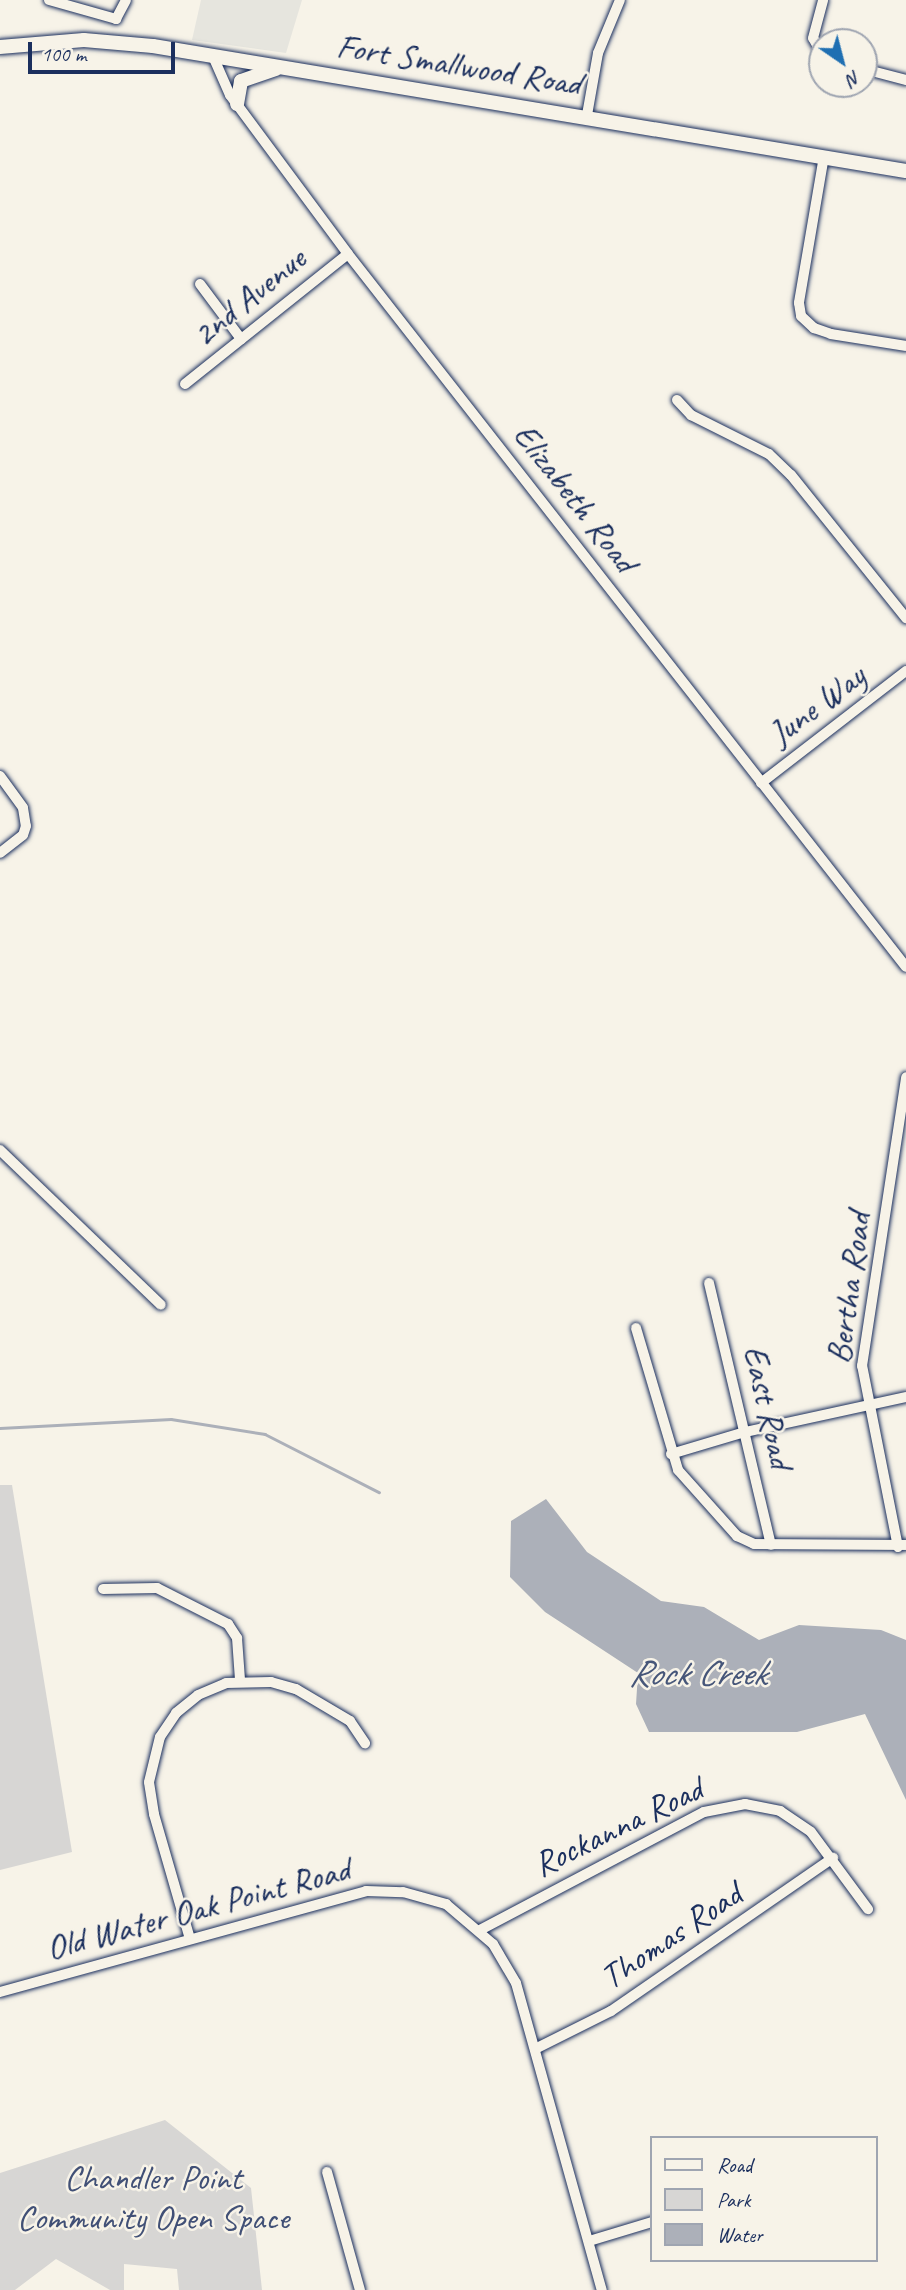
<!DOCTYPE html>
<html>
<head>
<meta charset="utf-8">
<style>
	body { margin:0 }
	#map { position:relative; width:906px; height:2290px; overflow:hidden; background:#f7f3e8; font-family:Caveat,sans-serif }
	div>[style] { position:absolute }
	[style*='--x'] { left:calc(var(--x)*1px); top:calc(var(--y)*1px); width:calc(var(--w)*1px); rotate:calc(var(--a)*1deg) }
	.built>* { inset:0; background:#e6e5de }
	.green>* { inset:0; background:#d7d6d4 }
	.water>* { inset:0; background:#acb0b9 }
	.stream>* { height:2.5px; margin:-1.25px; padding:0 1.25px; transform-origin:1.25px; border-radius:1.25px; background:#acb0b9 }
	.roads { filter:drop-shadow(0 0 2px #1b2f5e) drop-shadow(0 0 2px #1b2f5e) }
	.minor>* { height:10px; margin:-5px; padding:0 5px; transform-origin:5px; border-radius:5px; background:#f7f3e8 }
	.major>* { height:14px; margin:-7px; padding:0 7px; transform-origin:7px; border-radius:7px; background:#f7f3e8 }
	span { translate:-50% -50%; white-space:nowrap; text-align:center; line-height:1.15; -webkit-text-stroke:5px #f7f3e8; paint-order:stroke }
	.street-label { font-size:35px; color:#1b2f5e }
	.park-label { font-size:35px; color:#415076 }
	.water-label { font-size:37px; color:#465679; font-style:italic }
	.legend { position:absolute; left:650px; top:2136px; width:228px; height:126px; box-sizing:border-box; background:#f7f3e8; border:2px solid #9fa5b1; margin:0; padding:9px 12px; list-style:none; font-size:21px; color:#1b2f5e }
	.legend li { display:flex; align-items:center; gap:14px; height:35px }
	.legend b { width:35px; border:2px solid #9fa5b1 }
	.north { position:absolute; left:808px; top:28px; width:70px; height:70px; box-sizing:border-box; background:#f7f3e8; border:2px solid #9fa5b1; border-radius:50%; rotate:145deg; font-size:19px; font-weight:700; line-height:28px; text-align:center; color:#1b2f5e }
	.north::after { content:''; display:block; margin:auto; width:24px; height:32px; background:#1f6fb2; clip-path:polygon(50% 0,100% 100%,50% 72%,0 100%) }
	.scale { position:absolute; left:28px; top:42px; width:147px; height:32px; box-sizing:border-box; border:4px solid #1b2f5e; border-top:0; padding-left:9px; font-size:21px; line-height:24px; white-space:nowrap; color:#1b2f5e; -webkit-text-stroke:5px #f7f3e8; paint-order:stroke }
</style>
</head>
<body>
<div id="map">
	<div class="built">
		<div style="clip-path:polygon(201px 0,302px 0,286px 53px,192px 40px)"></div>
	</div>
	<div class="green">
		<div style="clip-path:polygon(0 1485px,12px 1485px,72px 1852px,0 1870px)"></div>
		<div style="clip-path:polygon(165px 2120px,251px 2188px,262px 2290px,179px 2290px,177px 2269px,124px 2264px,124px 2290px,110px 2290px,56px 2259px,15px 2290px,0 2290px,0 2173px)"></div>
	</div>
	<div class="water">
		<div style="clip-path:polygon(546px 1499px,587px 1552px,661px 1601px,704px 1607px,759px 1640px,799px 1625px,881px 1630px,906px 1640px,906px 1800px,865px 1714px,797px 1732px,649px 1732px,636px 1704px,638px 1673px,545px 1612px,510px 1577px,511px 1521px)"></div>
	</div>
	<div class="stream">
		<div style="--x:0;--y:1428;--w:171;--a:-3"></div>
		<div style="--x:171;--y:1419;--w:95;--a:9.1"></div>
		<div style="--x:265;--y:1434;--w:128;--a:27"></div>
	</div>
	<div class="roads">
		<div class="minor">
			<div style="--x:49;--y:0;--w:70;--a:15.8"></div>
			<div style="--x:116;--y:19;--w:21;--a:-62"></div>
			<div style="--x:212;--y:54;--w:45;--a:66.3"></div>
			<div style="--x:230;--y:95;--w:198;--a:53.4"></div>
			<div style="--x:348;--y:254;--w:905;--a:51.95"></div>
			<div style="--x:822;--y:54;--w:18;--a:-119"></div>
			<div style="--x:813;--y:38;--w:39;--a:-75"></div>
			<div style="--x:864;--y:69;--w:43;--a:14.7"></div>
			<div style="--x:587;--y:115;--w:63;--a:-79.9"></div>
			<div style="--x:598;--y:53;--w:57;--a:-67.5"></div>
			<div style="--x:824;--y:156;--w:149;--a:99.7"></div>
			<div style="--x:799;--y:303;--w:13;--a:81"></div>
			<div style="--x:801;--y:316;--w:18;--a:43"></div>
			<div style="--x:814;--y:328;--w:18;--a:19"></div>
			<div style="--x:831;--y:334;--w:76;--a:9.1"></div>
			<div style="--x:200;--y:284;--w:69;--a:53.3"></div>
			<div style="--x:185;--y:384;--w:208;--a:-38.6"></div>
			<div style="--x:677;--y:400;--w:21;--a:47"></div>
			<div style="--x:691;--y:415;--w:87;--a:26.6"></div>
			<div style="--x:769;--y:454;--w:30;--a:44"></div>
			<div style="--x:791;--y:475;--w:184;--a:51.2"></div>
			<div style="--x:0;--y:776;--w:39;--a:54"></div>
			<div style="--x:23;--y:808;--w:18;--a:81"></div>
			<div style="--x:26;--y:826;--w:9;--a:108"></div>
			<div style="--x:23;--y:835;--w:29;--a:142"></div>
			<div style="--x:761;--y:783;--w:183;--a:-37.7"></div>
			<div style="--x:0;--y:1150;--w:223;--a:43.9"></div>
			<div style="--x:709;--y:1283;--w:269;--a:76.7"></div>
			<div style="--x:636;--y:1328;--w:148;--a:73.5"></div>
			<div style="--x:678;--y:1470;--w:89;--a:48.2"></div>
			<div style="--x:737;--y:1536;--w:19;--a:25"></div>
			<div style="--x:754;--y:1544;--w:152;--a:0.4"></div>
			<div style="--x:671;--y:1454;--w:77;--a:-16.6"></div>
			<div style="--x:745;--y:1432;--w:165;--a:-12.3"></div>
			<div style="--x:898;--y:1547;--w:185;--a:-101.2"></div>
			<div style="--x:862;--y:1366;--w:292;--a:-81.3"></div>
			<div style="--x:103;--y:1589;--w:54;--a:-1.1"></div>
			<div style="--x:157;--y:1588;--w:80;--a:26.9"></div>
			<div style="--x:228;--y:1624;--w:17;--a:57"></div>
			<div style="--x:237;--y:1638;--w:42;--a:85.9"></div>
			<div style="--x:480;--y:1930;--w:253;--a:-27.8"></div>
			<div style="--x:704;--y:1812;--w:42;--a:-11"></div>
			<div style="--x:745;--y:1804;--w:36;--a:11"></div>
			<div style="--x:780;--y:1811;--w:37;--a:34"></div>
			<div style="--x:811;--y:1832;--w:96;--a:53.5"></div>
			<div style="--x:190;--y:1939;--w:130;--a:-106.1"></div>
			<div style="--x:154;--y:1814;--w:32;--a:-99"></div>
			<div style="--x:149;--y:1782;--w:46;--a:-76.3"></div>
			<div style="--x:160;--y:1737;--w:29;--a:-56"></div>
			<div style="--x:176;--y:1713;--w:28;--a:-39"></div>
			<div style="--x:198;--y:1695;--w:30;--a:-23"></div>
			<div style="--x:226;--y:1683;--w:45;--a:-1.3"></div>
			<div style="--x:271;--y:1682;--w:26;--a:16"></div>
			<div style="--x:296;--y:1689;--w:63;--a:30.7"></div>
			<div style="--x:350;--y:1721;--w:27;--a:56"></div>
			<div style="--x:0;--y:1992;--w:380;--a:-15.4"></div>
			<div style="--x:366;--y:1891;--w:37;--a:2"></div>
			<div style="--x:403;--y:1892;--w:45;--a:15.6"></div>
			<div style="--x:446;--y:1904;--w:62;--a:40.4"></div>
			<div style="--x:493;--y:1944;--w:45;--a:59.5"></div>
			<div style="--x:516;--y:1983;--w:319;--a:74.4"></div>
			<div style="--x:535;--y:2049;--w:85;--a:-26.6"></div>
			<div style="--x:611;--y:2011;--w:270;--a:-34.6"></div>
			<div style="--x:327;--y:2172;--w:123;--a:74.4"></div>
			<div style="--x:589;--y:2241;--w:66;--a:-16.8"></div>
		</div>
		<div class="major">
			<div style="--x:0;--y:47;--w:84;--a:-4.8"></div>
			<div style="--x:84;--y:40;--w:69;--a:5"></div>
			<div style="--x:153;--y:46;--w:763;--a:9.43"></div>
			<div style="--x:237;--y:104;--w:23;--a:-80"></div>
			<div style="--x:241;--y:81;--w:37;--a:-19"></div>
		</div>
	</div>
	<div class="street-label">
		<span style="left:459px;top:65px;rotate:9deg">Fort Smallwood Road</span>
		<span style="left:249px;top:297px;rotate:-39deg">2nd Avenue</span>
		<span style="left:575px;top:498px;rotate:52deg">Elizabeth Road</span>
		<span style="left:817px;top:705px;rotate:-37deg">June Way</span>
		<span style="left:849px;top:1288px;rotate:-82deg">Bertha Road</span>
		<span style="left:768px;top:1407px;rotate:77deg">East Road</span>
		<span style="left:618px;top:1827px;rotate:-26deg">Rockanna Road</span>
		<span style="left:198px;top:1909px;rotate:-15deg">Old Water Oak Point Road</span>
		<span style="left:671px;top:1936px;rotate:-34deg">Thomas Road</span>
	</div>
	<div class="park-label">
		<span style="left:153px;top:2198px">Chandler Point<br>Community Open Space</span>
	</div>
	<div class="water-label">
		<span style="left:697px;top:1673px">Rock Creek</span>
	</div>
	<ul class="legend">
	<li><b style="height:9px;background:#f7f3e8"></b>Road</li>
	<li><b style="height:19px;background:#d7d6d4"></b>Park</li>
	<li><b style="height:19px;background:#acb0b9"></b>Water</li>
	</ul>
	<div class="north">N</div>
	<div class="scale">100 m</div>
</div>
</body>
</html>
